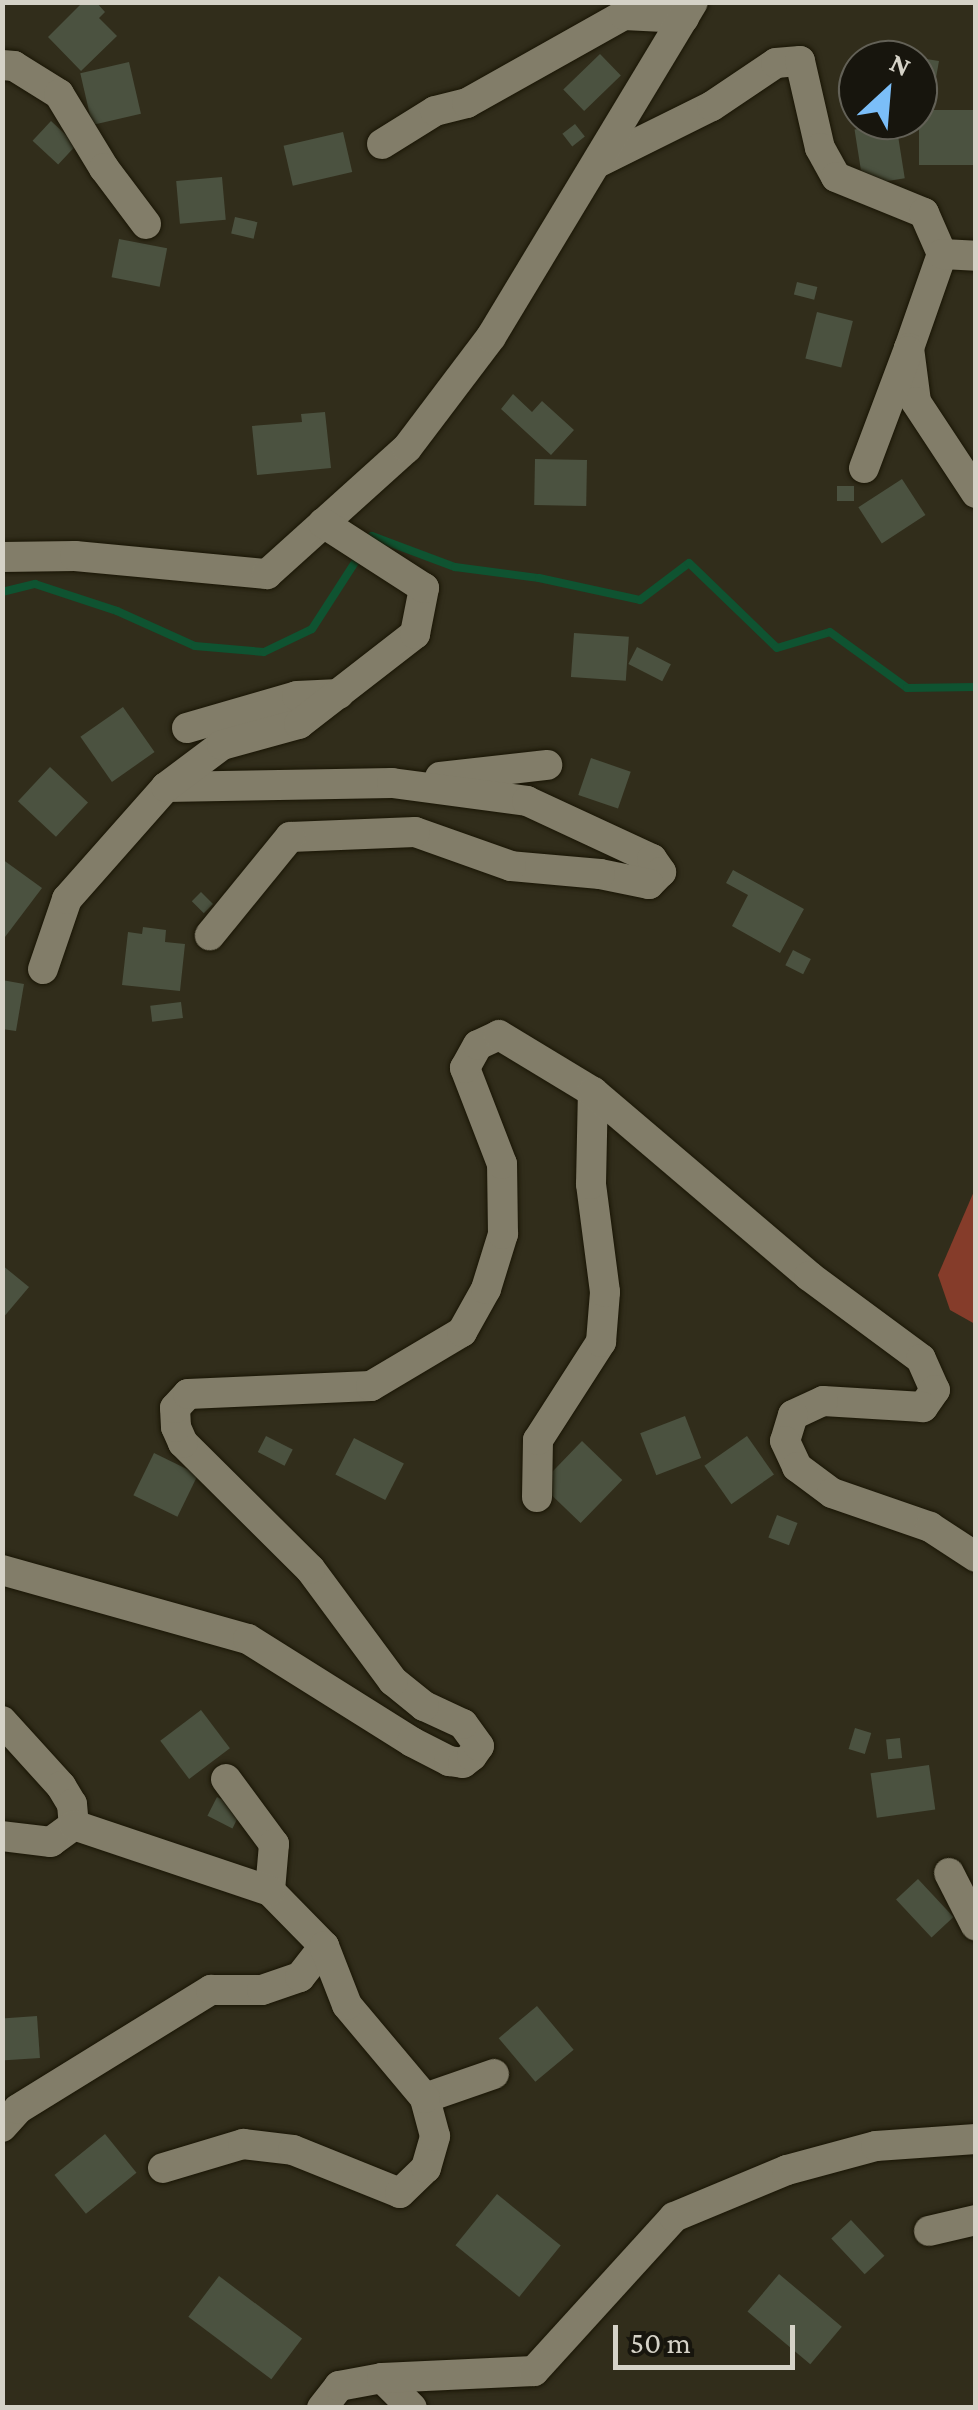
<!DOCTYPE html>
<html>
<head>
<meta charset="utf-8">
<style>
	body { margin:0 }
	#map { position:relative; width:978px; height:2410px; overflow:hidden; background:#312d1b; font-family:"Crimson Pro",serif }
	div>[style] { position:absolute }
	[style*='--x'] { left:calc(var(--x)*1px); top:calc(var(--y)*1px); width:calc(var(--w)*1px); rotate:calc(var(--a)*1deg) }
	.green>* { inset:0; background:#853c2a }
	.stream>* { height:8px; margin:-4px; padding:0 4px; transform-origin:4px; border-radius:4px; background:#0f5331 }
	.building>* { inset:0; background:#4b5240; transform-origin:0 0 }
	.roads { filter:drop-shadow(0 0 2px #191505) drop-shadow(0 0 2px #191505) }
	.minor>* { height:30px; margin:-15px; padding:0 15px; transform-origin:15px; border-radius:15px; background:#827d69 }
	span { translate:-50% -50%; white-space:nowrap; text-align:center; line-height:1.15; -webkit-text-stroke:9px #17150d; paint-order:stroke }
	.frame { position:absolute; inset:0; border:5px solid #d5d2c7; pointer-events:none }
	.north { position:absolute; left:838px; top:40px; width:100px; height:100px; box-sizing:border-box; background:#17150d; border:2px solid #636157; border-radius:50%; rotate:26deg; font-size:28px; font-weight:700; line-height:40px; text-align:center; color:#d5d2c7 }
	.north::after { content:''; display:block; margin:auto; width:35px; height:45px; background:#7bbef8; clip-path:polygon(50% 0,100% 100%,50% 72%,0 100%) }
	.scale { position:absolute; left:613px; top:2325px; width:182px; height:45px; box-sizing:border-box; border:5px solid #d5d2c7; border-top:0; padding-left:12px; font-size:30px; line-height:35px; white-space:nowrap; color:#d5d2c7; -webkit-text-stroke:8px #17150d; paint-order:stroke }
</style>
</head>
<body>
<div id="map">
	<div class="green">
		<div style="clip-path:polygon(975px 1189px,976px 1324px,975px 1324px,950px 1310px,938px 1275px)"></div>
	</div>
	<div class="stream">
		<div style="--x:368;--y:541;--w:6;--a:-51"></div>
		<div style="--x:372;--y:536;--w:89;--a:20.5"></div>
		<div style="--x:455;--y:567;--w:85;--a:7.5"></div>
		<div style="--x:539;--y:578;--w:103;--a:12.3"></div>
		<div style="--x:640;--y:600;--w:61;--a:-37.1"></div>
		<div style="--x:689;--y:563;--w:122;--a:44"></div>
		<div style="--x:777;--y:648;--w:55;--a:-16.8"></div>
		<div style="--x:830;--y:632;--w:95;--a:36"></div>
		<div style="--x:907;--y:688;--w:69;--a:-0.8"></div>
		<div style="--x:2;--y:592;--w:34;--a:-14"></div>
		<div style="--x:35;--y:584;--w:86;--a:18.2"></div>
		<div style="--x:117;--y:611;--w:85;--a:24.2"></div>
		<div style="--x:195;--y:646;--w:69;--a:5"></div>
		<div style="--x:264;--y:652;--w:53;--a:-25.6"></div>
		<div style="--x:312;--y:629;--w:90;--a:-57.2"></div>
	</div>
	<div class="building">
		<div style="clip-path:polygon(83px 2px,96px 2px,105px 12px,99px 18px,117px 36px,81px 71px,48px 37px)"></div>
		<div style="left:600px;top:54px;width:30px;height:51px;rotate:46deg"></div>
		<div style="clip-path:polygon(920px 58px,939px 61px,930px 111px,918px 108px)"></div>
		<div style="left:129px;top:62px;width:53px;height:50px;rotate:77deg"></div>
		<div style="left:976px;top:110px;width:55px;height:57px;rotate:90deg"></div>
		<div style="left:857px;top:120px;width:28px;height:4px"></div>
		<div style="left:51px;top:121px;width:35px;height:27px;rotate:43deg"></div>
		<div style="left:896px;top:123px;width:56px;height:42px;rotate:81deg"></div>
		<div style="left:575px;top:124px;width:16px;height:16px;rotate:52deg"></div>
		<div style="left:343px;top:132px;width:41px;height:61px;rotate:77deg"></div>
		<div style="left:222px;top:177px;width:43px;height:46px;rotate:85deg"></div>
		<div style="left:235px;top:217px;width:23px;height:17px;rotate:13deg"></div>
		<div style="left:119px;top:239px;width:49px;height:39px;rotate:11deg"></div>
		<div style="left:797px;top:282px;width:21px;height:13px;rotate:14deg"></div>
		<div style="left:817px;top:312px;width:37px;height:48px;rotate:14deg"></div>
		<div style="clip-path:polygon(513px 394px,532px 412px,542px 401px,574px 430px,551px 455px,501px 409px)"></div>
		<div style="clip-path:polygon(325px 412px,331px 468px,257px 475px,252px 426px,302px 422px,301px 414px)"></div>
		<div style="left:535px;top:459px;width:52px;height:46px;rotate:1deg"></div>
		<div style="left:902px;top:479px;width:43px;height:52px;rotate:57deg"></div>
		<div style="left:854px;top:486px;width:15px;height:17px;rotate:90deg"></div>
		<div style="left:574px;top:633px;width:55px;height:44px;rotate:4deg"></div>
		<div style="left:637px;top:647px;width:38px;height:19px;rotate:27deg"></div>
		<div style="left:123px;top:707px;width:55px;height:52px;rotate:55deg"></div>
		<div style="left:591px;top:758px;width:42px;height:39px;rotate:19deg"></div>
		<div style="left:50px;top:767px;width:52px;height:47px;rotate:43deg"></div>
		<div style="clip-path:polygon(2px 859px,42px 888px,5px 937px,2px 935px)"></div>
		<div style="clip-path:polygon(733px 870px,804px 909px,780px 953px,732px 926px,748px 895px,726px 883px)"></div>
		<div style="left:201px;top:892px;width:17px;height:13px;rotate:45deg"></div>
		<div style="clip-path:polygon(143px 927px,166px 930px,165px 942px,185px 944px,180px 991px,122px 985px,128px 932px,142px 934px)"></div>
		<div style="left:793px;top:950px;width:20px;height:17px;rotate:27deg"></div>
		<div style="clip-path:polygon(2px 980px,24px 984px,16px 1031px,2px 1029px)"></div>
		<div style="left:181px;top:1002px;width:16px;height:31px;rotate:83deg"></div>
		<div style="clip-path:polygon(2px 1265px,29px 1287px,2px 1319px)"></div>
		<div style="left:685px;top:1416px;width:45px;height:48px;rotate:69deg"></div>
		<div style="left:266px;top:1436px;width:30px;height:18px;rotate:27deg"></div>
		<div style="left:747px;top:1436px;width:47px;height:52px;rotate:55deg"></div>
		<div style="left:354px;top:1438px;width:56px;height:41px;rotate:27deg"></div>
		<div style="left:582px;top:1441px;width:56px;height:60px;rotate:44deg"></div>
		<div style="left:154px;top:1453px;width:49px;height:47px;rotate:26deg"></div>
		<div style="left:777px;top:1515px;width:22px;height:24px;rotate:21deg"></div>
		<div style="left:201px;top:1710px;width:48px;height:51px;rotate:53deg"></div>
		<div style="left:855px;top:1728px;width:17px;height:22px;rotate:17deg"></div>
		<div style="left:900px;top:1738px;width:20px;height:14px;rotate:84deg"></div>
		<div style="left:929px;top:1765px;width:45px;height:59px;rotate:82deg"></div>
		<div style="left:217px;top:1797px;width:28px;height:21px;rotate:27deg"></div>
		<div style="left:918px;top:1879px;width:52px;height:30px;rotate:47deg"></div>
		<div style="left:537px;top:2006px;width:57px;height:50px;rotate:50deg"></div>
		<div style="left:37px;top:2016px;width:42px;height:35px;rotate:86deg"></div>
		<div style="left:105px;top:2134px;width:50px;height:65px;rotate:51deg"></div>
		<div style="left:497px;top:2194px;width:82px;height:66px;rotate:39deg"></div>
		<div style="left:851px;top:2220px;width:49px;height:27px;rotate:47deg"></div>
		<div style="left:779px;top:2274px;width:82px;height:49px;rotate:40deg"></div>
		<div style="left:219px;top:2276px;width:104px;height:51px;rotate:37deg"></div>
	</div>
	<div class="roads">
		<div class="minor">
			<div style="--x:2;--y:65;--w:12;--a:5"></div>
			<div style="--x:14;--y:66;--w:53;--a:31.9"></div>
			<div style="--x:59;--y:94;--w:87;--a:58.7"></div>
			<div style="--x:104;--y:168;--w:70;--a:53.1"></div>
			<div style="--x:382;--y:144;--w:62;--a:-31.9"></div>
			<div style="--x:435;--y:111;--w:33;--a:-14"></div>
			<div style="--x:467;--y:103;--w:180;--a:-29.3"></div>
			<div style="--x:624;--y:15;--w:60;--a:2.9"></div>
			<div style="--x:597;--y:163;--w:128;--a:-26.4"></div>
			<div style="--x:712;--y:106;--w:77;--a:-33.9"></div>
			<div style="--x:776;--y:63;--w:24;--a:-5"></div>
			<div style="--x:800;--y:61;--w:89;--a:77.1"></div>
			<div style="--x:820;--y:148;--w:33;--a:61"></div>
			<div style="--x:836;--y:177;--w:95;--a:22.2"></div>
			<div style="--x:924;--y:213;--w:45;--a:66.3"></div>
			<div style="--x:942;--y:254;--w:100;--a:109.3"></div>
			<div style="--x:909;--y:348;--w:54;--a:82.6"></div>
			<div style="--x:916;--y:402;--w:109;--a:56.6"></div>
			<div style="--x:942;--y:254;--w:34;--a:3"></div>
			<div style="--x:864;--y:468;--w:125;--a:-69.4"></div>
			<div style="--x:2;--y:557;--w:73;--a:-0.8"></div>
			<div style="--x:75;--y:556;--w:193;--a:5.4"></div>
			<div style="--x:267;--y:574;--w:188;--a:-42"></div>
			<div style="--x:407;--y:448;--w:139;--a:-52.9"></div>
			<div style="--x:491;--y:337;--w:391;--a:-58.9"></div>
			<div style="--x:187;--y:728;--w:115;--a:-16.2"></div>
			<div style="--x:297;--y:696;--w:42;--a:-2.7"></div>
			<div style="--x:440;--y:777;--w:108;--a:-6.4"></div>
			<div style="--x:166;--y:787;--w:226;--a:-1"></div>
			<div style="--x:392;--y:783;--w:136;--a:7.6"></div>
			<div style="--x:527;--y:801;--w:138;--a:24.9"></div>
			<div style="--x:652;--y:859;--w:16;--a:55"></div>
			<div style="--x:661;--y:872;--w:17;--a:135"></div>
			<div style="--x:649;--y:884;--w:50;--a:-168.5"></div>
			<div style="--x:600;--y:874;--w:89;--a:-174.9"></div>
			<div style="--x:511;--y:866;--w:102;--a:-160.5"></div>
			<div style="--x:415;--y:832;--w:125;--a:177.7"></div>
			<div style="--x:290;--y:837;--w:127;--a:129.2"></div>
			<div style="--x:43;--y:969;--w:74;--a:-71.1"></div>
			<div style="--x:67;--y:899;--w:149;--a:-48.5"></div>
			<div style="--x:166;--y:787;--w:70;--a:-36.9"></div>
			<div style="--x:222;--y:745;--w:80;--a:-15.3"></div>
			<div style="--x:299;--y:724;--w:147;--a:-37.8"></div>
			<div style="--x:415;--y:634;--w:47;--a:-78.9"></div>
			<div style="--x:424;--y:588;--w:120;--a:-147.2"></div>
			<div style="--x:537;--y:1497;--w:57;--a:-89"></div>
			<div style="--x:538;--y:1440;--w:117;--a:-57.3"></div>
			<div style="--x:601;--y:1342;--w:50;--a:-85.4"></div>
			<div style="--x:605;--y:1292;--w:109;--a:-97.4"></div>
			<div style="--x:591;--y:1184;--w:92;--a:-88.8"></div>
			<div style="--x:2;--y:1570;--w:255;--a:15.7"></div>
			<div style="--x:248;--y:1639;--w:194;--a:32.1"></div>
			<div style="--x:412;--y:1742;--w:42;--a:27.2"></div>
			<div style="--x:449;--y:1761;--w:14;--a:8"></div>
			<div style="--x:463;--y:1763;--w:11;--a:-38"></div>
			<div style="--x:472;--y:1756;--w:12;--a:-55"></div>
			<div style="--x:479;--y:1746;--w:27;--a:-126"></div>
			<div style="--x:463;--y:1724;--w:43;--a:-155.2"></div>
			<div style="--x:424;--y:1706;--w:40;--a:-141"></div>
			<div style="--x:393;--y:1681;--w:139;--a:-126.5"></div>
			<div style="--x:310;--y:1569;--w:179;--a:-135.2"></div>
			<div style="--x:183;--y:1443;--w:17;--a:-114"></div>
			<div style="--x:176;--y:1427;--w:19;--a:-93"></div>
			<div style="--x:175;--y:1408;--w:19;--a:-47"></div>
			<div style="--x:188;--y:1394;--w:183;--a:-2.5"></div>
			<div style="--x:371;--y:1386;--w:106;--a:-30.7"></div>
			<div style="--x:462;--y:1332;--w:49;--a:-60.8"></div>
			<div style="--x:486;--y:1289;--w:58;--a:-72.8"></div>
			<div style="--x:503;--y:1234;--w:70;--a:-90.8"></div>
			<div style="--x:502;--y:1164;--w:103;--a:-111.1"></div>
			<div style="--x:465;--y:1068;--w:26;--a:-61"></div>
			<div style="--x:478;--y:1045;--w:23;--a:-25"></div>
			<div style="--x:499;--y:1035;--w:110;--a:31.2"></div>
			<div style="--x:593;--y:1092;--w:284;--a:40.4"></div>
			<div style="--x:809;--y:1276;--w:139;--a:36.5"></div>
			<div style="--x:921;--y:1359;--w:34;--a:66"></div>
			<div style="--x:935;--y:1390;--w:21;--a:125"></div>
			<div style="--x:923;--y:1407;--w:100;--a:-176.6"></div>
			<div style="--x:823;--y:1401;--w:33;--a:155"></div>
			<div style="--x:793;--y:1415;--w:27;--a:107"></div>
			<div style="--x:785;--y:1441;--w:29;--a:65"></div>
			<div style="--x:797;--y:1467;--w:44;--a:36.6"></div>
			<div style="--x:832;--y:1493;--w:104;--a:19.1"></div>
			<div style="--x:930;--y:1527;--w:55;--a:33.1"></div>
			<div style="--x:2;--y:1721;--w:88;--a:47.8"></div>
			<div style="--x:61;--y:1786;--w:21;--a:59"></div>
			<div style="--x:72;--y:1804;--w:21;--a:85"></div>
			<div style="--x:74;--y:1825;--w:29;--a:144"></div>
			<div style="--x:51;--y:1842;--w:49;--a:-173"></div>
			<div style="--x:226;--y:1779;--w:81;--a:53.6"></div>
			<div style="--x:274;--y:1844;--w:47;--a:94.9"></div>
			<div style="--x:949;--y:1873;--w:59;--a:63"></div>
			<div style="--x:425;--y:2098;--w:73;--a:-19.2"></div>
			<div style="--x:2;--y:2127;--w:24;--a:-48"></div>
			<div style="--x:18;--y:2109;--w:227;--a:-31.7"></div>
			<div style="--x:211;--y:1990;--w:51;--a:0"></div>
			<div style="--x:262;--y:1990;--w:40;--a:-18.9"></div>
			<div style="--x:300;--y:1977;--w:39;--a:-52"></div>
			<div style="--x:324;--y:1946;--w:77;--a:-134.5"></div>
			<div style="--x:270;--y:1891;--w:207;--a:-161.4"></div>
			<div style="--x:163;--y:2168;--w:84;--a:-16.7"></div>
			<div style="--x:243;--y:2144;--w:50;--a:6.8"></div>
			<div style="--x:293;--y:2150;--w:115;--a:21.9"></div>
			<div style="--x:400;--y:2193;--w:36;--a:-44"></div>
			<div style="--x:426;--y:2168;--w:33;--a:-74"></div>
			<div style="--x:435;--y:2136;--w:39;--a:-105"></div>
			<div style="--x:425;--y:2098;--w:121;--a:-130"></div>
			<div style="--x:347;--y:2005;--w:63;--a:-111.3"></div>
			<div style="--x:929;--y:2231;--w:48;--a:-13.2"></div>
			<div style="--x:382;--y:2378;--w:42;--a:45"></div>
			<div style="--x:322;--y:2408;--w:28;--a:-52"></div>
			<div style="--x:339;--y:2386;--w:44;--a:-10.5"></div>
			<div style="--x:382;--y:2378;--w:152;--a:-2.6"></div>
			<div style="--x:534;--y:2371;--w:208;--a:-47.7"></div>
			<div style="--x:674;--y:2217;--w:122;--a:-22.6"></div>
			<div style="--x:787;--y:2170;--w:92;--a:-15.1"></div>
			<div style="--x:876;--y:2146;--w:100;--a:-4"></div>
		</div>
	</div>
	<div class="frame"></div>
	<div class="north">N</div>
	<div class="scale">50 m</div>
</div>
</body>
</html>
